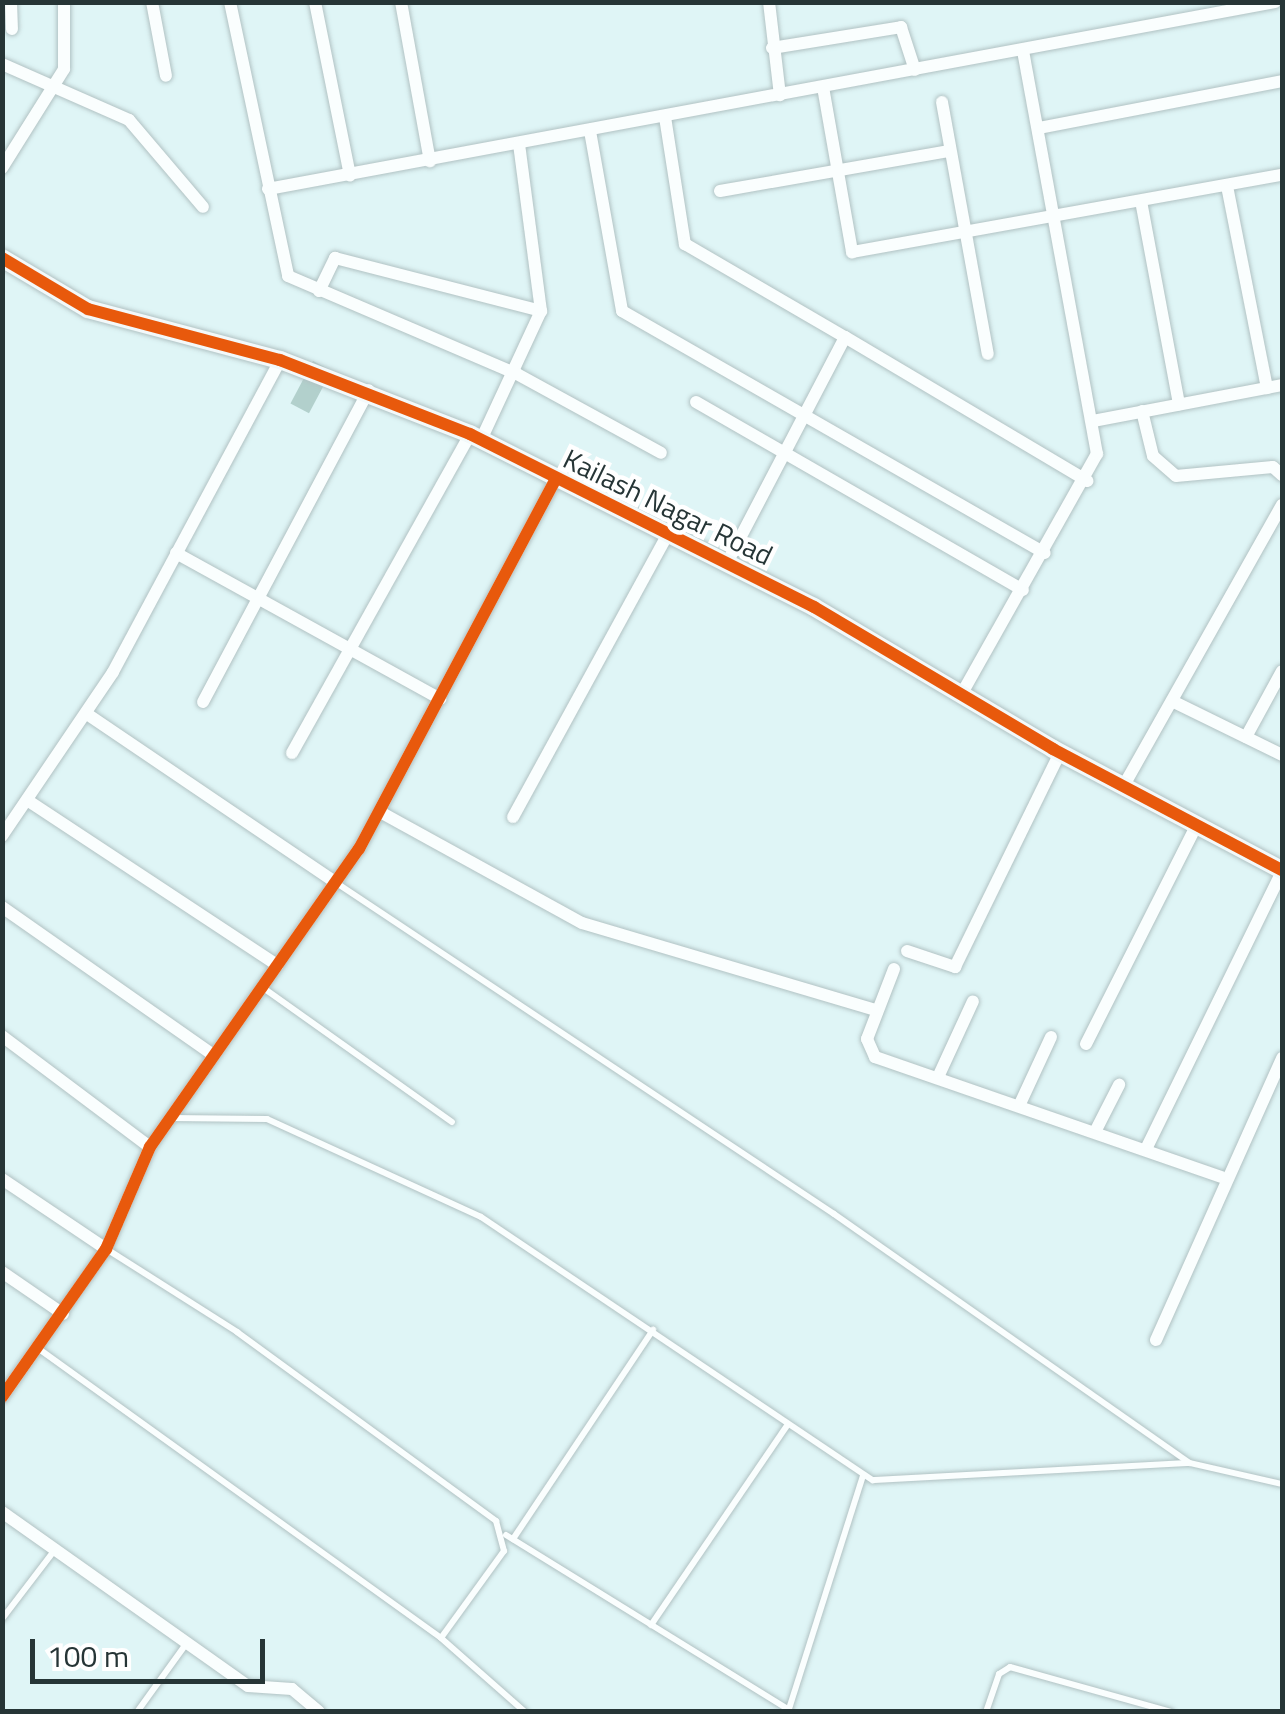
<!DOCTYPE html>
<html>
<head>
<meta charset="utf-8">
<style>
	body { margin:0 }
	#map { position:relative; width:1285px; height:1714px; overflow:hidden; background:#dff5f6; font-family:"Titillium Web",sans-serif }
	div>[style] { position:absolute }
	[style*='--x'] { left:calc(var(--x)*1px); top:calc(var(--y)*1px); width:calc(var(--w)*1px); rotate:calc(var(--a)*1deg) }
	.building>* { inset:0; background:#b2d0cc; transform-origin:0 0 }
	.roads { filter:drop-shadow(0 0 2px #b1c2c3) drop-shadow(0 0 2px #b1c2c3) }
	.lane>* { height:6px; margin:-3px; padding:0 3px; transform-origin:3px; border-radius:3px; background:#fafefe }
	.street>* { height:12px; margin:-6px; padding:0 6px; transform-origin:6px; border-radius:6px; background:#fafefe }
	.secondary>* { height:18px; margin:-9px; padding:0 9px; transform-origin:9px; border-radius:9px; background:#f3f9fa }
	.cycleway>* { height:12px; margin:-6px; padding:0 6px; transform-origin:6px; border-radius:6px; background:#e8590c }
	span { translate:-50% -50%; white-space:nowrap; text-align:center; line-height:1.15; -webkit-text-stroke:9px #fff; paint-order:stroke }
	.street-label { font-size:28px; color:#263536 }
	.frame { position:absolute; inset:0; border:5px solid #263536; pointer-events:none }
	.scale { position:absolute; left:30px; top:1639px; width:235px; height:45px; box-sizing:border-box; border:5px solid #263536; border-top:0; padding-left:12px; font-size:30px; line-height:35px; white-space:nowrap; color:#263536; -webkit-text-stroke:8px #fff; paint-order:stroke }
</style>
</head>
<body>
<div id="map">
	<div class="building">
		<div style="left:313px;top:361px;width:21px;height:48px;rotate:28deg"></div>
	</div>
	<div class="roads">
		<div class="lane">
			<div style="--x:335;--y:882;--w:599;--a:33.64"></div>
			<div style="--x:834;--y:1214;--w:434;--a:35"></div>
			<div style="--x:1190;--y:1463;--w:94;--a:12.9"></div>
			<div style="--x:262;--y:987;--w:233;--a:35.4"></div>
			<div style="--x:170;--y:1118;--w:97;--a:0.6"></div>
			<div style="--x:267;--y:1119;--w:235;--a:24.6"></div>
			<div style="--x:481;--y:1217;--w:472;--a:33.9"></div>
			<div style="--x:873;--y:1480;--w:316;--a:-3.1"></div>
			<div style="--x:108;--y:1250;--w:153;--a:32.4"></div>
			<div style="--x:237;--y:1332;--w:321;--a:36.1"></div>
			<div style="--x:496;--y:1521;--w:31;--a:75"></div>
			<div style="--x:504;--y:1551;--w:107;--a:125.9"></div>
			<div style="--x:39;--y:1349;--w:495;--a:35.7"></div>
			<div style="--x:441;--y:1638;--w:112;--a:41.4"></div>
			<div style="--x:506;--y:1535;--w:333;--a:31.7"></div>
			<div style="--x:513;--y:1539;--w:252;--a:-56.2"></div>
			<div style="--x:2;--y:1619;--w:86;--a:-52.6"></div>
			<div style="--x:651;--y:1625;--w:243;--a:-55.7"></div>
			<div style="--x:137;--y:1712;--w:84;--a:-54.2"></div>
			<div style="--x:788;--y:1712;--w:249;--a:-72.4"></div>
			<div style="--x:986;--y:1712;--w:40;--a:-71.1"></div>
			<div style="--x:999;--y:1674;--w:13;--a:-32"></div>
			<div style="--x:1010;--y:1667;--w:167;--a:15.6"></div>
		</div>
		<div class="street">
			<div style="--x:11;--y:2;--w:27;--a:88"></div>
			<div style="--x:152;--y:2;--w:75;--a:79.3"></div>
			<div style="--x:230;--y:2;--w:280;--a:78"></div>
			<div style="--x:288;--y:276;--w:249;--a:23.2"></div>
			<div style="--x:517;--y:374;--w:164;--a:28.7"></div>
			<div style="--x:315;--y:2;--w:177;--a:78.6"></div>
			<div style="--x:401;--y:2;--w:162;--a:79.7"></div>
			<div style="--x:769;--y:2;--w:94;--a:83.3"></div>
			<div style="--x:772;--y:48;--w:131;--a:-9.2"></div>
			<div style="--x:901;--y:27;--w:45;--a:72"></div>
			<div style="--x:2;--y:64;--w:139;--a:23.8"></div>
			<div style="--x:129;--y:120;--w:114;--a:49.6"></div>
			<div style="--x:823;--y:87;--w:168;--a:80"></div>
			<div style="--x:852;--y:252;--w:437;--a:-10.2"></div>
			<div style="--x:942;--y:102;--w:256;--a:79.7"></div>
			<div style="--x:665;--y:117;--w:129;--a:81.1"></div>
			<div style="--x:685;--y:244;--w:185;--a:30.2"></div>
			<div style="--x:1039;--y:128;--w:248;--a:-10.9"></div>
			<div style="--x:590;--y:131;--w:183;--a:79.9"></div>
			<div style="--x:622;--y:311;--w:487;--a:29.8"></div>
			<div style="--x:2;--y:168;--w:117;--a:-57.9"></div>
			<div style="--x:64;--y:69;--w:67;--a:-90"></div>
			<div style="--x:1227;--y:186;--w:206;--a:78.8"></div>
			<div style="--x:268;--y:189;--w:1024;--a:-10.52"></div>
			<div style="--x:720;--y:191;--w:233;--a:-9.9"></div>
			<div style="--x:1141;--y:201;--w:207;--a:79.4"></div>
			<div style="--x:319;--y:291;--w:37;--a:-64"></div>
			<div style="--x:335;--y:258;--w:213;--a:14.4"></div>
			<div style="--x:696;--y:402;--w:377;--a:29.9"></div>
			<div style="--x:1142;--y:411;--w:46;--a:76.3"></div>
			<div style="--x:1153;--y:456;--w:30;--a:41"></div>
			<div style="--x:1176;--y:476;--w:97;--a:-5.3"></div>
			<div style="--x:1273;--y:467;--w:12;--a:42"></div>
			<div style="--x:1093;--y:421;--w:192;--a:-10.8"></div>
			<div style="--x:481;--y:440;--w:142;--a:-65.1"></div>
			<div style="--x:541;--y:311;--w:168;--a:-97.5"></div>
			<div style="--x:176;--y:553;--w:302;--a:28.9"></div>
			<div style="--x:727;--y:563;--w:255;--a:-62.4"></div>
			<div style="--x:845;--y:337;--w:282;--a:30.7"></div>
			<div style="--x:961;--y:695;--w:277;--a:-60.6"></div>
			<div style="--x:1097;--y:454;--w:411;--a:-100.4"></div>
			<div style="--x:1172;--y:701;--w:123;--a:26.1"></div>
			<div style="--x:203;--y:702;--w:353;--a:-62"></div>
			<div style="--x:87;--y:714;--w:300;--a:34.1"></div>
			<div style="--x:1246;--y:737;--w:75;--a:-61.4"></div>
			<div style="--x:292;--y:753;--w:365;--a:-60.8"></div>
			<div style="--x:1123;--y:787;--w:324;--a:-60.6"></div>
			<div style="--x:27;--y:800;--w:300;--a:33.4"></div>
			<div style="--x:380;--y:812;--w:230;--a:28.8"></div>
			<div style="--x:582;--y:923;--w:307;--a:16.5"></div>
			<div style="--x:513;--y:817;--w:323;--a:-61.3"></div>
			<div style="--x:2;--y:836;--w:198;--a:-55.9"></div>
			<div style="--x:113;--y:672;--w:354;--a:-61.8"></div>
			<div style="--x:2;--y:907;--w:256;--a:35"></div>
			<div style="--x:907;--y:951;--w:51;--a:18.4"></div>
			<div style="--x:955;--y:967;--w:238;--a:-63.9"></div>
			<div style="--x:894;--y:969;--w:75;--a:111.1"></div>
			<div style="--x:867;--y:1039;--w:20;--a:66"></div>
			<div style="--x:875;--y:1057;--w:367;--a:19.1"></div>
			<div style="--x:2;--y:1036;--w:185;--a:36.9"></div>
			<div style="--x:1086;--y:1044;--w:244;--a:-63.2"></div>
			<div style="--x:939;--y:1075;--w:81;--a:-65.3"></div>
			<div style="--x:1019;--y:1106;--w:76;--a:-65.1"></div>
			<div style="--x:1096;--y:1130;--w:51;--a:-62.9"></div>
			<div style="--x:1147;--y:1147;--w:307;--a:-63.9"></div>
			<div style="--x:2;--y:1179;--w:125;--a:33.9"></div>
			<div style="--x:2;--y:1272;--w:74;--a:34.5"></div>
			<div style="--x:1156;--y:1340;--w:309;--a:-65.9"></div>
			<div style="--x:2;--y:1397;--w:181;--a:-54.9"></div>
			<div style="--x:106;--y:1249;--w:111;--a:-66.7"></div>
			<div style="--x:150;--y:1147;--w:364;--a:-55"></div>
			<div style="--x:359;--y:849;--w:417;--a:-62"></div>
			<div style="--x:2;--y:1512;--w:301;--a:35.3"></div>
			<div style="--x:248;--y:1686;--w:44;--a:3.9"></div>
			<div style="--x:292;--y:1689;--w:35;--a:40"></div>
		</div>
		<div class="secondary">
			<div style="--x:2;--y:258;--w:100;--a:30.7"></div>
			<div style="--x:88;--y:309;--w:199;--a:14.9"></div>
			<div style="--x:280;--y:360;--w:204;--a:21.3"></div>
			<div style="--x:470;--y:434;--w:385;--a:26.7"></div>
			<div style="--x:814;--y:607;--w:278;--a:30.7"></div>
			<div style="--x:1053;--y:749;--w:259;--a:27.9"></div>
		</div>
	</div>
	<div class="cycleway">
		<div style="--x:2;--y:258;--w:100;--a:30.7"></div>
		<div style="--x:88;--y:309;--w:199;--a:14.9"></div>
		<div style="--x:280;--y:360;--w:204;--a:21.3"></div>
		<div style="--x:470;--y:434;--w:385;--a:26.7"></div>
		<div style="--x:814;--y:607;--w:278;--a:30.7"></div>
		<div style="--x:1053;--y:749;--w:259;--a:27.9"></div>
		<div style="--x:2;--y:1397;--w:181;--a:-54.9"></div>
		<div style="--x:106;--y:1249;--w:111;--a:-66.7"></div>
		<div style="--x:150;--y:1147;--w:364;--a:-55"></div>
		<div style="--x:359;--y:849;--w:417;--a:-62"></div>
	</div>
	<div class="street-label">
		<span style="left:668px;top:507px;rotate:26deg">Kailash Nagar Road</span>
	</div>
	<div class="frame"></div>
	<div class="scale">100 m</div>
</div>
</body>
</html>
